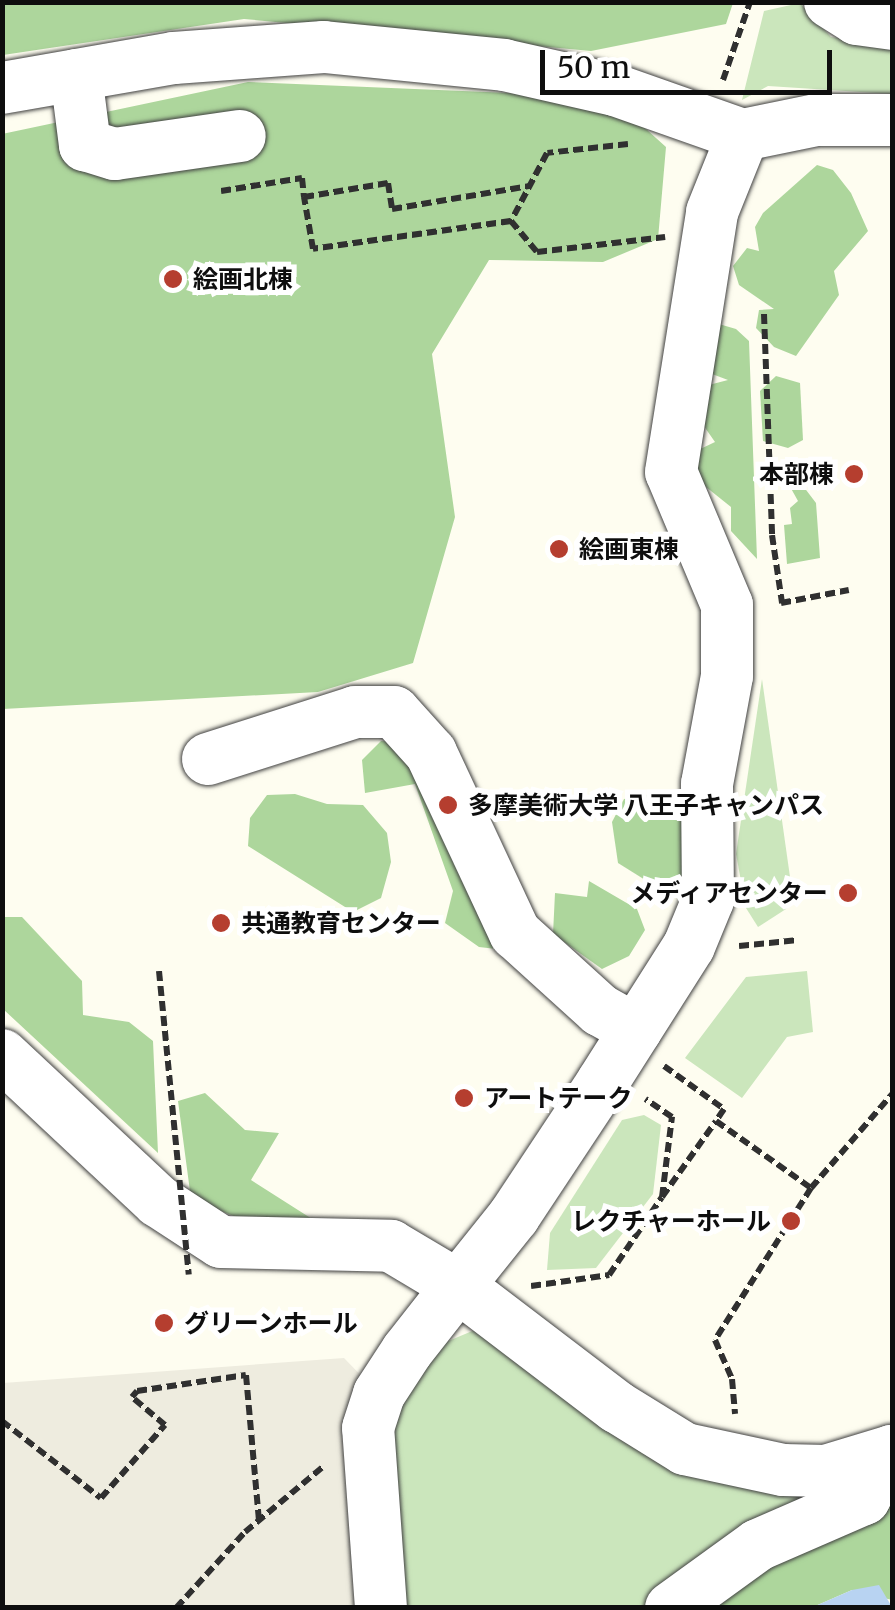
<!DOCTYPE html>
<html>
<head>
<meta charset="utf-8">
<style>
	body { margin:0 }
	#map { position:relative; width:895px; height:1610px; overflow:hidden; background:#fefdf0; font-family:Merriweather,"Noto Sans JP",serif }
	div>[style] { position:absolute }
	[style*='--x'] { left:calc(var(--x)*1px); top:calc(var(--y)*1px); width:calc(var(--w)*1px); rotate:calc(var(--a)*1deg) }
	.green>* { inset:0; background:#cbe6bc }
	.forest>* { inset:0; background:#add69c }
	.plaza>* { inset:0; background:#eeecdf }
	.water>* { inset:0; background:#b8d3f2 }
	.path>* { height:6px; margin-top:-3px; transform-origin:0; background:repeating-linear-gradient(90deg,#303030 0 10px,transparent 0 15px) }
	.roads { filter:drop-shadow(0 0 2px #414141) drop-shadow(0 0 2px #414141) }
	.minor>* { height:52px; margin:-26px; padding:0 26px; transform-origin:26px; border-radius:26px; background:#fff }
	.path-bridge>* { height:6px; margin-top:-3px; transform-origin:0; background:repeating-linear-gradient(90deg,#303030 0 10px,transparent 0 15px) }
	.dots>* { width:28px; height:28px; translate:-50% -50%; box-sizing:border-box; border:5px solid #fff; border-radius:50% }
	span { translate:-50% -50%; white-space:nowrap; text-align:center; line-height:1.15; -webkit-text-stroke:10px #fff; paint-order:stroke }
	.poi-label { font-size:25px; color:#0e0e0e; font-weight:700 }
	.left { translate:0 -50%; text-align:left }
	.right { translate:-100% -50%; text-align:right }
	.frame { position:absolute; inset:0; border:5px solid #0e0e0e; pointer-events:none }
	.scale { position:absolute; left:540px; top:50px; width:292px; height:45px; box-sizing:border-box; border:5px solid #0e0e0e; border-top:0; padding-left:12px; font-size:30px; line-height:35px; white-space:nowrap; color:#0e0e0e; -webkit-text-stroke:8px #fff; paint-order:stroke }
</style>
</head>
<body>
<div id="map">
	<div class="green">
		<div style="clip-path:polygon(800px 3px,831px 37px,892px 46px,892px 94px,768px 86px,742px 100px,764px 11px)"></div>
		<div style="clip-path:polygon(762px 679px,792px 891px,786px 909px,758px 927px,746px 908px,736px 854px)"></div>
		<div style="clip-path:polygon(807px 971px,813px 1032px,787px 1037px,742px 1098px,685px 1058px,746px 977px)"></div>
		<div style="clip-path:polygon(644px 1115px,661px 1125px,653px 1194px,596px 1268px,547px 1270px,550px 1233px,622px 1120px)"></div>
		<div style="clip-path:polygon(477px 1329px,816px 1488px,646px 1607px,405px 1607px,377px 1446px,439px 1345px)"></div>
	</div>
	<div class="forest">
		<div style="clip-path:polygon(3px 3px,733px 3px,726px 24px,591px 51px,244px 19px,3px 55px)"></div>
		<div style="clip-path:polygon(248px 82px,556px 95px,626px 111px,666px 147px,658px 239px,603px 262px,489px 260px,432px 354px,455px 517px,413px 663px,318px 692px,3px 709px,2px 134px)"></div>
		<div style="clip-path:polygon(817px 165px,833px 170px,851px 193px,868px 231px,834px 271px,839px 295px,796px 356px,774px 347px,756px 328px,759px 310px,774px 309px,739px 285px,733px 266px,747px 248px,759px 251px,755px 227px,763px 213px)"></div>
		<div style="clip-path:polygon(712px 322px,736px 329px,749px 341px,757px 559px,731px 531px,731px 507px,696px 479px,694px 452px,715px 442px,692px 409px,701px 387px,728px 380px,704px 371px)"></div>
		<div style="clip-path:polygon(776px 376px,800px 383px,803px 440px,788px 448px,763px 441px,760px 391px)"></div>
		<div style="clip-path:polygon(797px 478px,816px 503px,820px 558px,787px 564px,784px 525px,792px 524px,790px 508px,798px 501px,788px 483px)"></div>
		<div style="clip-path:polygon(381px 741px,397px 742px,505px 950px,479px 947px,445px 923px,453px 891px,415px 784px,365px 793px,362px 760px)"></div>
		<div style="clip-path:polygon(678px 789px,698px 790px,694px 874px,650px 883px,618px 863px,612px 822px,624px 799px)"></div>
		<div style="clip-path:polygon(295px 794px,327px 804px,363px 805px,387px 833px,391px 862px,381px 898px,353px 912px,248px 846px,250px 818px,267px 795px)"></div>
		<div style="clip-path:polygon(589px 881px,637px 909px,645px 930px,629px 956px,602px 969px,553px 934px,555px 893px,587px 897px)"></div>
		<div style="clip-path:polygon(2px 917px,22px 917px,82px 981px,83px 1015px,129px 1022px,153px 1041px,158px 1153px,3px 1009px)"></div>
		<div style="clip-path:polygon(205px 1093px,245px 1130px,279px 1133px,251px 1180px,320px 1224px,251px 1223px,191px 1199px,178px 1101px)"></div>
		<div style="clip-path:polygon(892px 1494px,892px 1600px,852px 1590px,813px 1607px,697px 1608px)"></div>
	</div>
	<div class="plaza">
		<div style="clip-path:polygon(344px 1358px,379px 1394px,384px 1607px,3px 1608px,3px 1383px)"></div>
	</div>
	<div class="water">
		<div style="clip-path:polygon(879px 1585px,892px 1607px,813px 1607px,852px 1590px)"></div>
	</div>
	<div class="path">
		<div style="--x:723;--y:80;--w:83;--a:-70.9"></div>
		<div style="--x:628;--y:144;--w:81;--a:173.7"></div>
		<div style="--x:547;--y:153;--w:77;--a:117.9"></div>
		<div style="--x:511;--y:221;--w:40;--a:50"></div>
		<div style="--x:537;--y:252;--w:129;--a:-6.7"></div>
		<div style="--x:221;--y:191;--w:82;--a:-9.1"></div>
		<div style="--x:302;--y:178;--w:19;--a:84"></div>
		<div style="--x:511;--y:221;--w:200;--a:172"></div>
		<div style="--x:313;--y:249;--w:53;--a:-99.8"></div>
		<div style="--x:304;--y:197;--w:85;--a:-9.5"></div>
		<div style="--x:388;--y:183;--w:26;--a:81"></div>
		<div style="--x:392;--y:209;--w:140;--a:-9.5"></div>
		<div style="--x:764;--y:314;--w:221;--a:87.9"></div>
		<div style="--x:772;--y:535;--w:69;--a:81.6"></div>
		<div style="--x:781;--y:603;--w:69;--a:-10.8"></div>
		<div style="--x:739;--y:946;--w:59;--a:-5.8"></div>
		<div style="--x:664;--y:1066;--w:74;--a:35.6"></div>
		<div style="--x:724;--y:1109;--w:14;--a:124"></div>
		<div style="--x:811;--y:1188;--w:124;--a:-49.2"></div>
		<div style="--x:662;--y:1197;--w:93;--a:-54.6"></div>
		<div style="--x:716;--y:1121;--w:116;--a:35.2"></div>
		<div style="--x:811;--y:1188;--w:180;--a:122.3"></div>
		<div style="--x:715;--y:1340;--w:43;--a:66.4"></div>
		<div style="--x:732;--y:1379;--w:35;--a:85"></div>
		<div style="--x:531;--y:1286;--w:79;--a:-8"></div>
		<div style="--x:609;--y:1275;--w:94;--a:-55.8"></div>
		<div style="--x:662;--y:1197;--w:81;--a:-82.9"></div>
		<div style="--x:672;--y:1117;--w:32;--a:-146"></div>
		<div style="--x:2;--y:1421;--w:125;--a:37.9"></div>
		<div style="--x:101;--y:1498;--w:97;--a:-48.8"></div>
		<div style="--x:165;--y:1425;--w:43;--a:-139.7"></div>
		<div style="--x:132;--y:1397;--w:8;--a:-50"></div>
		<div style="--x:137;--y:1391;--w:110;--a:-8.4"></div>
		<div style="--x:246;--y:1375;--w:146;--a:84.9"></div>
		<div style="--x:176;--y:1608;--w:103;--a:-47.8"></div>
		<div style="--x:245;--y:1532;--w:104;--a:-39.9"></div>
	</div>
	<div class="roads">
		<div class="minor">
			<div style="--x:830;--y:2;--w:32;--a:32"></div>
			<div style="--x:857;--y:19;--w:35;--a:8"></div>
			<div style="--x:76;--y:75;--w:71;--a:82.7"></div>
			<div style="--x:85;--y:145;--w:31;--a:17"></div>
			<div style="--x:115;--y:154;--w:126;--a:-8.2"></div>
			<div style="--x:2;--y:88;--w:175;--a:-9.9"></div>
			<div style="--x:174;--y:58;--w:150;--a:-4.2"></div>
			<div style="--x:324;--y:47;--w:181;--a:5.7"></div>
			<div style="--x:504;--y:65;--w:114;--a:12.7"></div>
			<div style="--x:615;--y:90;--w:136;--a:19.4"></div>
			<div style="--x:743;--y:135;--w:76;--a:-11.5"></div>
			<div style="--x:817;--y:120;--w:75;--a:0"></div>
			<div style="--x:208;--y:759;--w:154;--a:-17.7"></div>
			<div style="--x:355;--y:712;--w:39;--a:0"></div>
			<div style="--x:394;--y:712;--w:55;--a:47.9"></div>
			<div style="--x:431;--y:753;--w:199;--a:65"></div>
			<div style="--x:515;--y:933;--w:115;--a:42.2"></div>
			<div style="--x:600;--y:1010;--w:41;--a:29.1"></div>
			<div style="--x:2;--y:1055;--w:214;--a:43.1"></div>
			<div style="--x:158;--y:1201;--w:75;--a:33.1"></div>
			<div style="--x:221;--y:1242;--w:170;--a:1.3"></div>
			<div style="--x:391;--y:1246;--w:78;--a:30.8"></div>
			<div style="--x:458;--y:1286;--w:90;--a:-51.3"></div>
			<div style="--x:514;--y:1216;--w:159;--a:-56.5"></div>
			<div style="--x:602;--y:1083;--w:162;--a:-57.6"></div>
			<div style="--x:689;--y:946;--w:50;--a:-67.6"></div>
			<div style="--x:708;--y:900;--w:116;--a:-90.5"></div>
			<div style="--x:707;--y:784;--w:110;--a:-79.5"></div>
			<div style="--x:727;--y:676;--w:71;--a:-90"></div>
			<div style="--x:727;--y:605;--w:144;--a:-112.8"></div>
			<div style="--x:671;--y:472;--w:263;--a:-81"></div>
			<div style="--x:712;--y:212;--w:83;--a:-68.1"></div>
			<div style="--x:381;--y:1608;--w:180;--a:-94.1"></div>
			<div style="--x:368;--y:1428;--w:36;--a:-72"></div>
			<div style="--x:379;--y:1394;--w:51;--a:-56.9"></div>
			<div style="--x:407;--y:1351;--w:83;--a:-51.9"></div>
			<div style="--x:458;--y:1286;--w:200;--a:37.3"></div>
			<div style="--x:617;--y:1407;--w:80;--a:31.7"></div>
			<div style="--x:685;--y:1449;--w:100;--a:12.1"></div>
			<div style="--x:783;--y:1470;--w:43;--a:1.3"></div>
			<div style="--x:826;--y:1471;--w:69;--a:-16.9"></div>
			<div style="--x:671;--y:1608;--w:107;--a:-35.9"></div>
			<div style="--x:758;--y:1545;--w:116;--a:-23.5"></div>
			<div style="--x:864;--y:1499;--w:56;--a:-59.7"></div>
		</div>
	</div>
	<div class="path-bridge">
		<div style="--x:159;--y:971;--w:305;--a:84.4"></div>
	</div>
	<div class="dots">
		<div style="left:173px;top:279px;background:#b53e2f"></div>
		<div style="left:854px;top:474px;background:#b53e2f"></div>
		<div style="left:559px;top:549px;background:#b53e2f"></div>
		<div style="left:448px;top:805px;background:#b53e2f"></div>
		<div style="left:848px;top:893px;background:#b53e2f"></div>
		<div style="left:221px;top:923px;background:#b53e2f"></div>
		<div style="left:464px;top:1098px;background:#b53e2f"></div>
		<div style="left:791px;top:1221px;background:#b53e2f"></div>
		<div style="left:164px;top:1323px;background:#b53e2f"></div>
	</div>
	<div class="poi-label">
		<span class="left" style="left:193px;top:279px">絵画北棟</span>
		<span class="right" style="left:834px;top:474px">本部棟</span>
		<span class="left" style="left:579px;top:549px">絵画東棟</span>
		<span class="left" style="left:468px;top:805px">多摩美術大学 八王子キャンパス</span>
		<span class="right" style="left:828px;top:893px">メディアセンター</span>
		<span class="left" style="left:241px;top:923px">共通教育センター</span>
		<span class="left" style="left:484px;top:1098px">アートテーク</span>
		<span class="right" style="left:771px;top:1221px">レクチャーホール</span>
		<span class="left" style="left:184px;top:1323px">グリーンホール</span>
	</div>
	<div class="frame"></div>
	<div class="scale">50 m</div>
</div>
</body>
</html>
